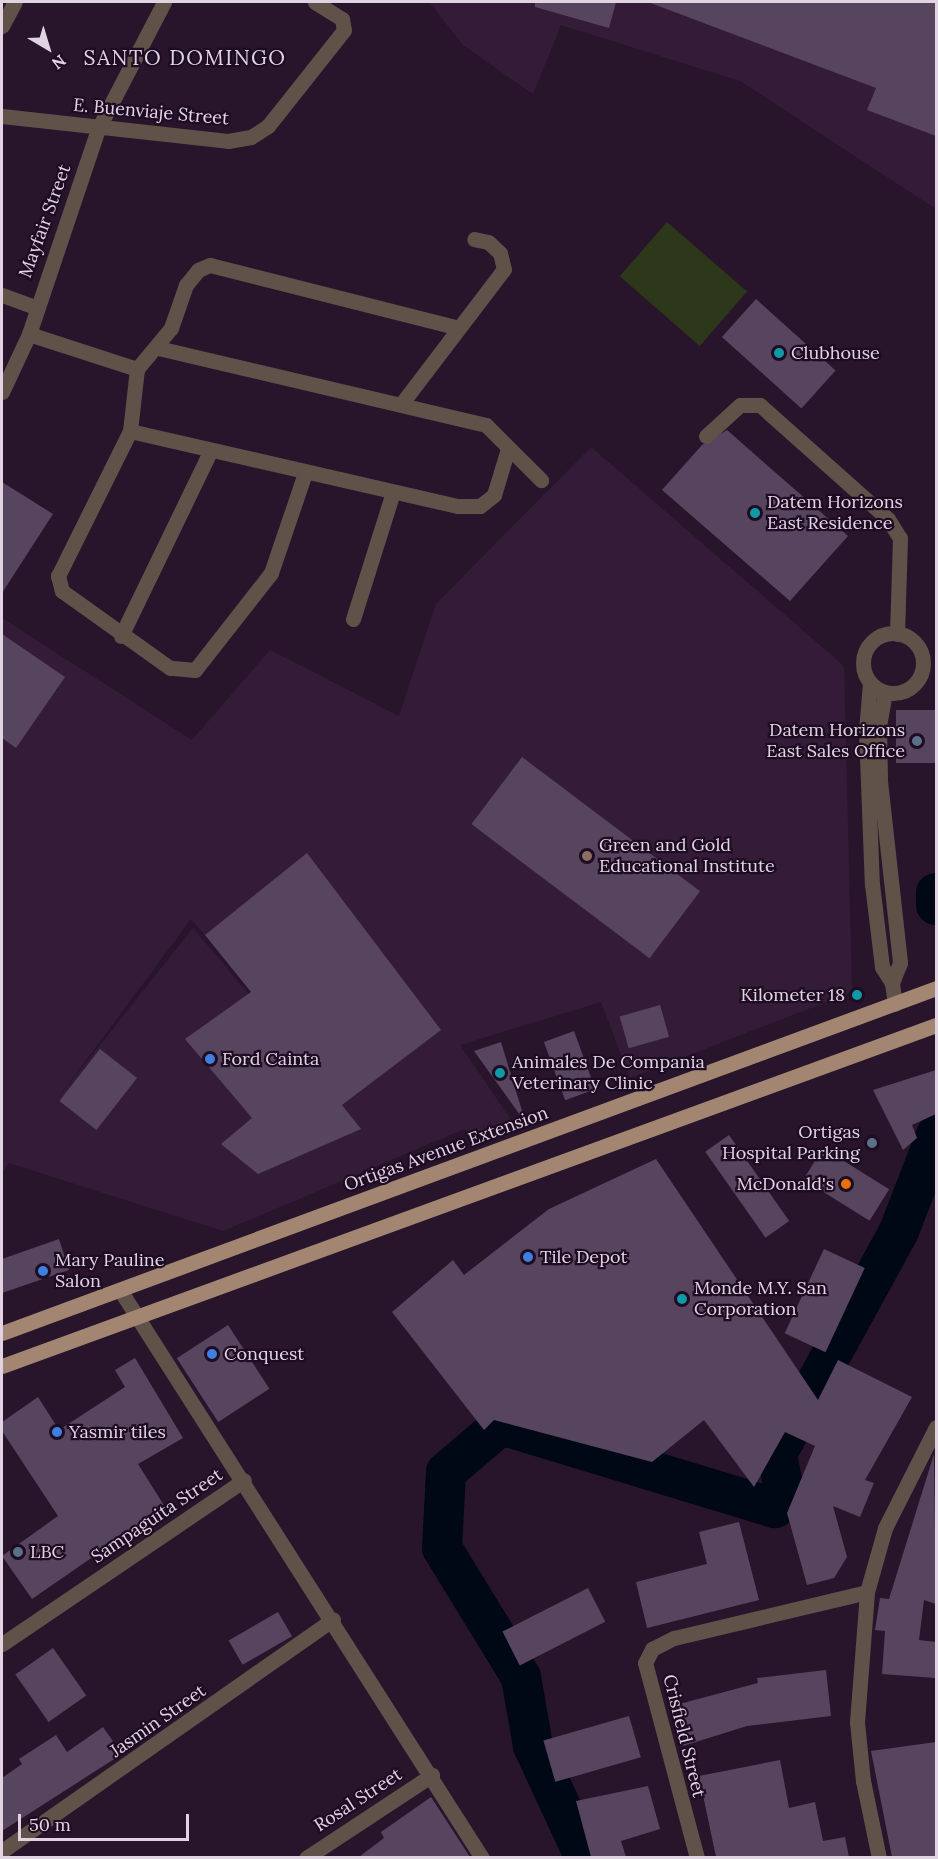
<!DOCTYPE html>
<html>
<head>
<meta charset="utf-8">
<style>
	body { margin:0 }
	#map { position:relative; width:938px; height:1859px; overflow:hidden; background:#28152c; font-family:Lora,serif }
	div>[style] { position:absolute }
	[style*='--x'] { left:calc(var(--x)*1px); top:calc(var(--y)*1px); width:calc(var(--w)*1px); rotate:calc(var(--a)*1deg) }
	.built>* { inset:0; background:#341c38 }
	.green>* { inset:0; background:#2c3819; transform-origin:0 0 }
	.river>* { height:40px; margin:-20px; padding:0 20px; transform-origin:20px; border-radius:20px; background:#000715 }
	.building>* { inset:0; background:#57455f; transform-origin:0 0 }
	.street>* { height:15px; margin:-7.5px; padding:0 7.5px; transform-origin:7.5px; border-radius:7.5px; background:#605249 }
	.street>.ring { margin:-7.5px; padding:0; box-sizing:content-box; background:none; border:15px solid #605249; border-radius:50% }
	.primary>* { height:15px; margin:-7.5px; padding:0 7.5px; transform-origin:7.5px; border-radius:7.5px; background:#a28672 }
	.dots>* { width:16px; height:16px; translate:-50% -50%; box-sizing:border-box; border:3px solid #1e0c22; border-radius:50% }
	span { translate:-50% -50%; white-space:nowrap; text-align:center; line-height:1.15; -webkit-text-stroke:4.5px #1e0c22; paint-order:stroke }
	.street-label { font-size:18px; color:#e0d4e3 }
	.poi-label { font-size:18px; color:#e0d4e3 }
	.left { translate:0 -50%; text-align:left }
	.right { translate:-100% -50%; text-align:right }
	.quarter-label { font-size:21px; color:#e0d4e3; letter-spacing:1.5px }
	.frame { position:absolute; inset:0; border:3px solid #e0d4e3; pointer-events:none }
	.north { position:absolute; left:18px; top:18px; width:60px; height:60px; -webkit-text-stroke:4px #1e0c22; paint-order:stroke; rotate:142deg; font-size:16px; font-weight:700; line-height:24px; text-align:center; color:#e0d4e3 }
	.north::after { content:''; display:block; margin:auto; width:21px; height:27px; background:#e0d4e3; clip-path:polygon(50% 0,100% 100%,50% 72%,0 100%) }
	.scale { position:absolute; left:18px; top:1814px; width:171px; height:27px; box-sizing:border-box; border:3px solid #e0d4e3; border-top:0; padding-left:8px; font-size:18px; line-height:21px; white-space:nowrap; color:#e0d4e3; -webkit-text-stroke:4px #1e0c22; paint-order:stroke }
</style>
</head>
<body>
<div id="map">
	<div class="built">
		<div style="clip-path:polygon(429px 2px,936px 2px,936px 209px,740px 81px,561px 25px,533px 94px,463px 45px)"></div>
		<div style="clip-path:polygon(evenodd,591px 447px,844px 666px,852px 992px,630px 1078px,601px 1002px,460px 1045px,514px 1124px,478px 1137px,464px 1129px,223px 1231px,9px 1163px,2px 1173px,2px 618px,192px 740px,270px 650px,399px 716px,436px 604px,591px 447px,191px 919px,205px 935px,353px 1118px,193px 928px,58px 1098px,191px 919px)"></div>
	</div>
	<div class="green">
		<div style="left:667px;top:222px;width:106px;height:72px;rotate:41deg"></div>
	</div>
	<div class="river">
		<div style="--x:936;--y:893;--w:12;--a:90"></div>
		<div style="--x:585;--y:1858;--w:123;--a:-114.9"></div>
		<div style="--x:533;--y:1746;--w:70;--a:-99.9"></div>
		<div style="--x:521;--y:1677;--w:151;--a:-121.5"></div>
		<div style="--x:442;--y:1548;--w:76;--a:-87"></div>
		<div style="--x:446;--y:1472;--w:72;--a:-40.5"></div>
		<div style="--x:501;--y:1425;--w:286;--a:16.9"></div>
		<div style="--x:775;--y:1508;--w:20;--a:-63"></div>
		<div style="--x:784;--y:1490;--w:37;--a:-101"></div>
		<div style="--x:777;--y:1454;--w:254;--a:-61.3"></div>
		<div style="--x:899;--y:1231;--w:103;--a:-68.9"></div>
	</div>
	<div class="building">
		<div style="clip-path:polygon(535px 2px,616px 2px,609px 28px,535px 7px)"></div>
		<div style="clip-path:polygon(648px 2px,936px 2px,936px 136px,867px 110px,876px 88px)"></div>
		<div style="left:756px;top:299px;width:107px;height:51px;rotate:42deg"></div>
		<div style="clip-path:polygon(727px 430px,848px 536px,790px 601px,662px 490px,702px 445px)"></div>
		<div style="clip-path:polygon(2px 482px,53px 514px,2px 593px)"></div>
		<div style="clip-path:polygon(2px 634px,65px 677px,16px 748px,2px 738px)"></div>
		<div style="left:936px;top:710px;width:53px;height:40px;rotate:90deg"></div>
		<div style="left:522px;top:757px;width:223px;height:84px;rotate:37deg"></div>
		<div style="clip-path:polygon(307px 853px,441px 1030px,342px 1105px,361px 1129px,258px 1174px,221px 1144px,252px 1118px,185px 1039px,251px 992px,205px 935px)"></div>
		<div style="left:660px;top:1005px;width:33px;height:42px;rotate:74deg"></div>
		<div style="left:574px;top:1031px;width:62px;height:32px;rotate:70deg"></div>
		<div style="clip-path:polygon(501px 1042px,523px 1114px,520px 1115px,474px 1051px)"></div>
		<div style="left:100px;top:1049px;width:47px;height:66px;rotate:38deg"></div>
		<div style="clip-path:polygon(936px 1070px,936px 1114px,912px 1125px,917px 1138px,903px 1150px,873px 1090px)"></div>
		<div style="left:729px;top:1135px;width:105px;height:29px;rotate:55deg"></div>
		<div style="left:823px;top:1148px;width:78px;height:37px;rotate:32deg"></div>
		<div style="clip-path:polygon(656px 1159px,818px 1400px,838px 1360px,912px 1397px,865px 1480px,874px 1483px,860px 1517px,833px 1506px,847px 1557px,834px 1578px,807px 1585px,787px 1513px,815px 1446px,785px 1432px,754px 1487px,704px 1420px,652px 1462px,494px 1420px,484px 1430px,392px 1312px,453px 1260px,464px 1275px,549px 1209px)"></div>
		<div style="clip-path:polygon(59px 1239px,69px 1270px,2px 1293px,2px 1259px)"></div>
		<div style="left:824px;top:1249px;width:45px;height:93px;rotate:25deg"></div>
		<div style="left:228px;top:1325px;width:76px;height:61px;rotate:57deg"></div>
		<div style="clip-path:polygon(135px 1358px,183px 1438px,138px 1464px,165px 1507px,32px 1599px,2px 1556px,58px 1516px,2px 1431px,2px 1422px,38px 1397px,59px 1430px,125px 1387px,115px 1370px)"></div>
		<div style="clip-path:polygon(934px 1454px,936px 1604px,924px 1600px,919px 1640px,936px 1642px,935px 1678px,882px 1674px,885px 1631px,875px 1630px,880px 1598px,889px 1599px)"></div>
		<div style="clip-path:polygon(739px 1522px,759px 1600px,647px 1628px,636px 1582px,707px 1564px,699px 1532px)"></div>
		<div style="left:588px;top:1588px;width:38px;height:96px;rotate:63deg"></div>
		<div style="left:278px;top:1612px;width:28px;height:57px;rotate:60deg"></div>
		<div style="left:53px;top:1648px;width:58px;height:46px;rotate:55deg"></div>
		<div style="clip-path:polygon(826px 1670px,831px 1716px,747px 1726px,683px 1746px,672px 1706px,758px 1683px,757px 1678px)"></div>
		<div style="left:629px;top:1716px;width:43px;height:89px;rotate:74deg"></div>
		<div style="clip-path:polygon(103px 1727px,122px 1754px,2px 1831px,2px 1778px,22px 1764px,19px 1759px,56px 1735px,67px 1752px)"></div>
		<div style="clip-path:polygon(936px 1742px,936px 1857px,892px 1857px,871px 1751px)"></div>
		<div style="clip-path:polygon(780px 1760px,789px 1808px,815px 1802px,823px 1841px,845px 1837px,849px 1857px,716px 1857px,699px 1776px)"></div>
		<div style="clip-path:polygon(648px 1786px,660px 1829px,621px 1841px,626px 1857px,591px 1857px,576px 1801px)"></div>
		<div style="clip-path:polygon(431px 1797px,470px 1857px,359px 1857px,384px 1838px,381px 1832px)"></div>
	</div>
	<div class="street">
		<div style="--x:2;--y:26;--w:27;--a:-62"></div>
		<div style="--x:2;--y:116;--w:227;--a:6.3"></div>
		<div style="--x:228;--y:141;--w:23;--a:-10"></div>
		<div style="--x:251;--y:137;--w:20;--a:-33"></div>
		<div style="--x:268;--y:126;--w:122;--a:-51.6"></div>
		<div style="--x:344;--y:30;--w:11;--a:-100"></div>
		<div style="--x:342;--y:19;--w:32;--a:-148"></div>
		<div style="--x:2;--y:295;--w:35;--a:20"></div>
		<div style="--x:29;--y:334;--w:114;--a:18"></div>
		<div style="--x:158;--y:348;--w:337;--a:13.2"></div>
		<div style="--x:486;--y:425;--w:78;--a:45"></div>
		<div style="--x:2;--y:392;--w:64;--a:-65"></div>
		<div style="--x:29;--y:334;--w:216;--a:-71.4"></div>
		<div style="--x:98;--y:129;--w:143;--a:-62.5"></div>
		<div style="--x:402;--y:403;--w:168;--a:-52.7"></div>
		<div style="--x:504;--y:269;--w:16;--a:-104"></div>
		<div style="--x:500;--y:253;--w:16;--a:-137"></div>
		<div style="--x:488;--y:242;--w:14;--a:-168"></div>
		<div style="--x:130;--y:431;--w:336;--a:12.9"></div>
		<div style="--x:458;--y:506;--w:22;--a:0"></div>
		<div style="--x:480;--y:506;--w:18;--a:-38"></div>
		<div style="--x:494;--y:495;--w:45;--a:-73.2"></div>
		<div style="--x:706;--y:436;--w:46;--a:-42.4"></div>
		<div style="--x:740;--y:405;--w:20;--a:0"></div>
		<div style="--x:760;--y:405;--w:171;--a:41.7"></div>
		<div style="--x:888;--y:519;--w:22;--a:58"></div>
		<div style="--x:900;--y:538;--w:96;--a:91.8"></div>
		<div style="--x:305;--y:473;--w:106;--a:108.8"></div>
		<div style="--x:271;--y:573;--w:123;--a:128.1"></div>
		<div style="--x:195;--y:670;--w:25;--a:-175"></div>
		<div style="--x:170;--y:668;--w:133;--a:-144.5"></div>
		<div style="--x:62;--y:591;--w:16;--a:-105"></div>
		<div style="--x:58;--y:576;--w:162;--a:-63.6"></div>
		<div style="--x:130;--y:431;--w:62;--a:-83.6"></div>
		<div style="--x:137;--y:369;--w:53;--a:-50.3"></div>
		<div style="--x:171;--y:328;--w:46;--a:-70.8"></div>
		<div style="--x:186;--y:285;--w:19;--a:-51"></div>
		<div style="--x:198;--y:270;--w:13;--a:-23"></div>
		<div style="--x:210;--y:265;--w:253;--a:14.2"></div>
		<div style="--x:353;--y:619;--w:133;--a:-72.5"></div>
		<div class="ring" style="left:863px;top:633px;width:45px;height:45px"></div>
		<div style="--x:121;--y:636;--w:204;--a:-64.2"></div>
		<div style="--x:870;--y:683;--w:48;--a:94.8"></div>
		<div style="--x:866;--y:731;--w:153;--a:87.8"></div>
		<div style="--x:872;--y:884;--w:84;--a:83.1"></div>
		<div style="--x:882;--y:967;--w:19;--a:58"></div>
		<div style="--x:892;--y:983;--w:21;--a:82"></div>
		<div style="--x:885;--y:692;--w:36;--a:100"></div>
		<div style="--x:879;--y:727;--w:54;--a:88.9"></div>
		<div style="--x:880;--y:781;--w:183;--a:83.7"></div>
		<div style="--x:900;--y:963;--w:22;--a:112"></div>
		<div style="--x:120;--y:1290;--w:674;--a:57.49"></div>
		<div style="--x:2;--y:1644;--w:292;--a:-34.1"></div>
		<div style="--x:2;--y:1851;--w:404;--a:-35"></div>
		<div style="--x:306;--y:1858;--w:151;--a:-33.4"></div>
		<div style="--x:697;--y:1858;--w:202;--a:-104.9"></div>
		<div style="--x:645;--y:1663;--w:16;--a:-63"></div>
		<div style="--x:652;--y:1649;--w:25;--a:-27"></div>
		<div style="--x:674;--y:1638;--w:198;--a:-13.4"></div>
		<div style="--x:879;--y:1858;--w:79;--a:-101.7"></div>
		<div style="--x:863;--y:1781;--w:59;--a:-95.8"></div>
		<div style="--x:857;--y:1722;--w:130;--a:-85.6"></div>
		<div style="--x:867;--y:1592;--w:66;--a:-74.3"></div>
		<div style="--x:885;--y:1528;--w:113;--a:-63.2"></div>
	</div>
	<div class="primary">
		<div style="--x:2;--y:1333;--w:996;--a:-20.27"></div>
		<div style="--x:2;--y:1366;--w:994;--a:-20.06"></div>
	</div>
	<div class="dots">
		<div style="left:779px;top:353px;background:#0f9aa8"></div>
		<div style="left:755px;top:513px;background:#0f9aa8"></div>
		<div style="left:917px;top:741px;background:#5c6f8a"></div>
		<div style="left:587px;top:856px;background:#8d6e63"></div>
		<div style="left:857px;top:995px;background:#0f9aa8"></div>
		<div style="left:210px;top:1059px;background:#3f7fe0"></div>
		<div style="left:500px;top:1073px;background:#0f9aa8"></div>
		<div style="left:872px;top:1143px;background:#5c6f8a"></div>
		<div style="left:846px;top:1184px;background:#e8710a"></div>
		<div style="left:528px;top:1257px;background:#3f7fe0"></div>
		<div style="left:43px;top:1271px;background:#3f7fe0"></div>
		<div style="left:682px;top:1299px;background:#0f9aa8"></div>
		<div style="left:212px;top:1354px;background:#3f7fe0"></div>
		<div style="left:57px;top:1432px;background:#3f7fe0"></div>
		<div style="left:18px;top:1552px;background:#5c6f8a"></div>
	</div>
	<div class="street-label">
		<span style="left:151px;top:112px;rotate:5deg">E. Buenviaje Street</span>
		<span style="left:45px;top:221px;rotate:-70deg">Mayfair Street</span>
		<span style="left:446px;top:1149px;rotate:-20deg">Ortigas Avenue Extension</span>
		<span style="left:157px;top:1516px;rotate:-34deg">Sampaguita Street</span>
		<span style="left:158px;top:1721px;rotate:-35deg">Jasmin Street</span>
		<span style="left:684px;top:1736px;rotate:76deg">Crisfield Street</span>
		<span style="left:358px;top:1800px;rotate:-33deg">Rosal Street</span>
	</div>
	<div class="poi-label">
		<span class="left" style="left:791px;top:353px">Clubhouse</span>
		<span class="left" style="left:767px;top:513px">Datem Horizons<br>East Residence</span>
		<span class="right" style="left:905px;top:741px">Datem Horizons<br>East Sales Office</span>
		<span class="left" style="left:599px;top:856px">Green and Gold<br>Educational Institute</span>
		<span class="right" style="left:845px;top:995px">Kilometer 18</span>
		<span class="left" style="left:222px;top:1059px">Ford Cainta</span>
		<span class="left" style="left:512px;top:1073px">Animales De Compania<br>Veterinary Clinic</span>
		<span class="right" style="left:860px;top:1143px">Ortigas<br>Hospital Parking</span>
		<span class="right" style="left:834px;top:1184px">McDonald's</span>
		<span class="left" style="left:540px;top:1257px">Tile Depot</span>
		<span class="left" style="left:55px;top:1271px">Mary Pauline<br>Salon</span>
		<span class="left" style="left:694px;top:1299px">Monde M.Y. San<br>Corporation</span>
		<span class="left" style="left:224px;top:1354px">Conquest</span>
		<span class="left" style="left:69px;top:1432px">Yasmir tiles</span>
		<span class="left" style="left:30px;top:1552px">LBC</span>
	</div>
	<div class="quarter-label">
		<span style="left:185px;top:58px">SANTO DOMINGO</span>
	</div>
	<div class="frame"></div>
	<div class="north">N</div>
	<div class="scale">50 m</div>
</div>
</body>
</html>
